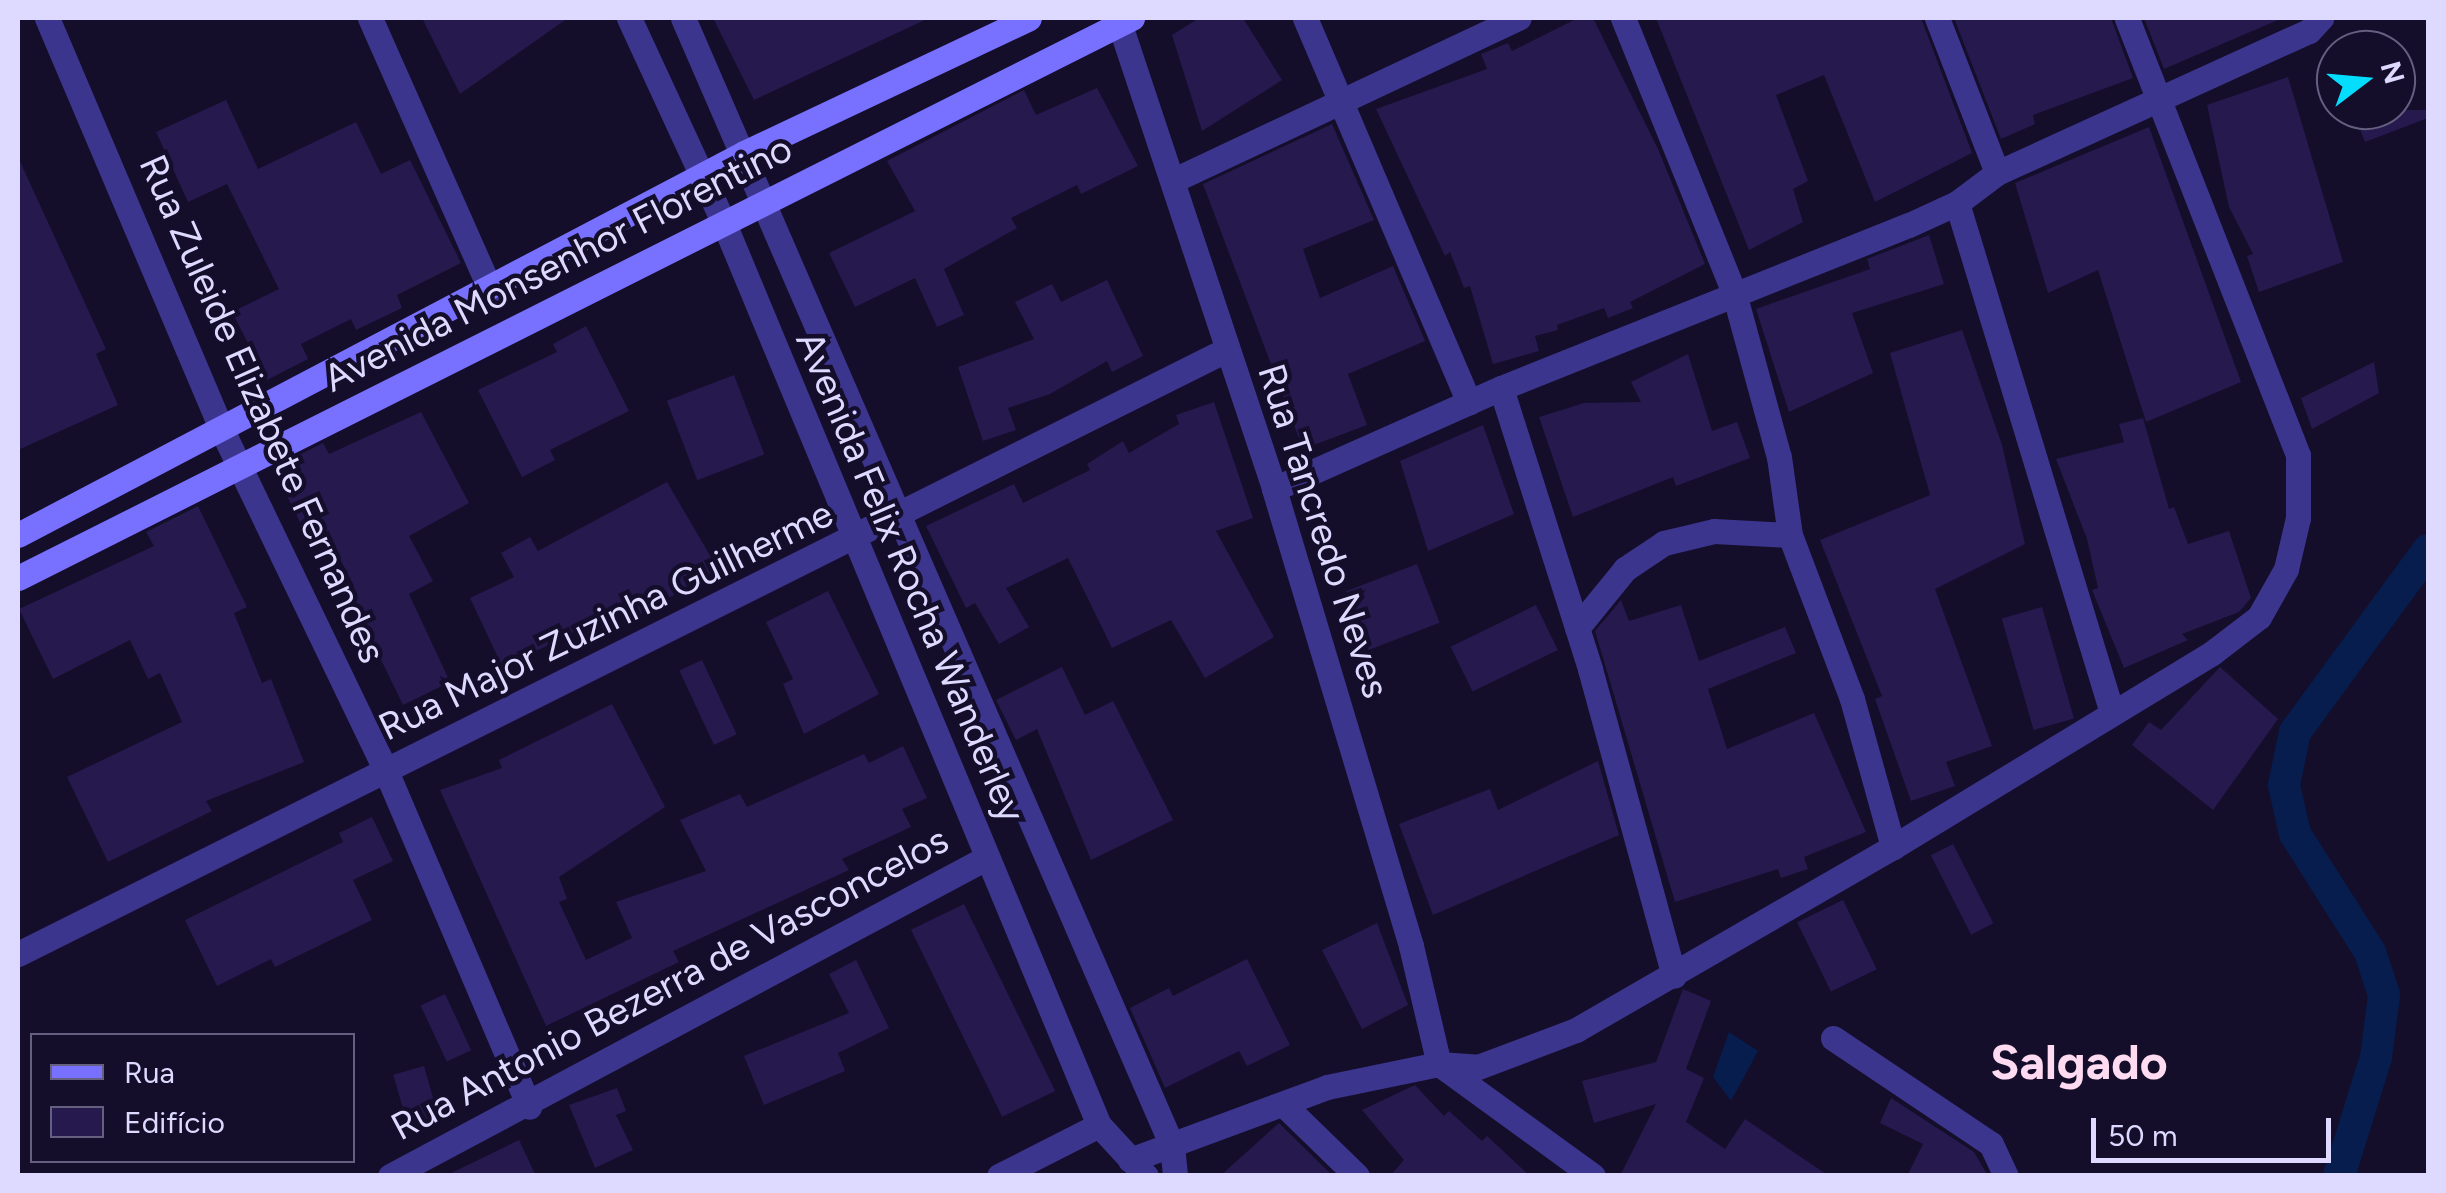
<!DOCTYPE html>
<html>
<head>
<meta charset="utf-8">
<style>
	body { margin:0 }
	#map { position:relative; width:2446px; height:1193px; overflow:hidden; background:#140e2b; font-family:Figtree,sans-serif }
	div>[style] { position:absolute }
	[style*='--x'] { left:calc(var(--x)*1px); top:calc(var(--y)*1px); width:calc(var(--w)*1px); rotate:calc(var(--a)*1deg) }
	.water>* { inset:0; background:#061d4d }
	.canal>* { height:32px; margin:-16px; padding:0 16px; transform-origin:16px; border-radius:16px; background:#061d4d }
	.building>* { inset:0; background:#25194e; transform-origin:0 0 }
	.street>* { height:25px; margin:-12.5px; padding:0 12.5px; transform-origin:12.5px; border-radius:12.5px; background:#3c358e }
	.secondary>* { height:25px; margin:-12.5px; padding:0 12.5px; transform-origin:12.5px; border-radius:12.5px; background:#7870ff }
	span { translate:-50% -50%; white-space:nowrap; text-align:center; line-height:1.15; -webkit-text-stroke:9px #140e2b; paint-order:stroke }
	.street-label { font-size:38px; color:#ded9ff }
	.district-label { font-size:48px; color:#ffdbf1; font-weight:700 }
	.frame { position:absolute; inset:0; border:20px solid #ded9ff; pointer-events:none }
	.legend { position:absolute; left:30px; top:1033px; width:325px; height:130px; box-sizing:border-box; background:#140e2b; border:2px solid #655f80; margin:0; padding:12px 18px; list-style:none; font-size:30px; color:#ded9ff }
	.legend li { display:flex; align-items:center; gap:20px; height:50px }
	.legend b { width:50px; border:2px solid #655f80 }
	.north { position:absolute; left:2316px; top:30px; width:100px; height:100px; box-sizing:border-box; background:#140e2b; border:2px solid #655f80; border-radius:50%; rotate:74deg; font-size:28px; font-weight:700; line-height:40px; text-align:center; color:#ded9ff }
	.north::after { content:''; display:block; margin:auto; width:35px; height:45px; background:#05ddff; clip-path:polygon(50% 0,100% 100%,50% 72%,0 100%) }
	.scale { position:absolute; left:2091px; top:1118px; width:240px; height:45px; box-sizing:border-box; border:5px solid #ded9ff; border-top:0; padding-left:12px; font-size:30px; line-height:35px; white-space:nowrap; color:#ded9ff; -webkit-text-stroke:8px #140e2b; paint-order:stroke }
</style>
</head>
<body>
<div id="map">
	<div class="water">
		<div style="clip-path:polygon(1729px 1032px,1758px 1051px,1731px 1101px,1713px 1077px)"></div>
	</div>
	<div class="canal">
		<div style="--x:2339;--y:1176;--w:125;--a:-72.7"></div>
		<div style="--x:2376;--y:1057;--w:63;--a:-82.6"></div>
		<div style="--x:2384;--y:995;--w:45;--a:-108"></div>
		<div style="--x:2370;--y:952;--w:140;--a:-122.4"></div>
		<div style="--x:2295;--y:834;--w:50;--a:-102.7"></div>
		<div style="--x:2284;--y:785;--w:54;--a:-78.3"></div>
		<div style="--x:2295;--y:732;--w:225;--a:-53.8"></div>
	</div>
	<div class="building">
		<div style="clip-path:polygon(422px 18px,568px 18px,460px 94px)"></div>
		<div style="clip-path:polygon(713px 18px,929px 18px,754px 100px)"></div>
		<div style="clip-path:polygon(1199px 18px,1243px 18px,1282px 80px,1202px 131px,1172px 35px)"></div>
		<div style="clip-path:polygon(1578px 18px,1593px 18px,1658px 149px,1705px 264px,1630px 302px,1633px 308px,1608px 318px,1604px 308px,1557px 325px,1558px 330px,1535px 336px,1539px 351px,1493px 364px,1470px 286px,1464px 288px,1450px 252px,1445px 256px,1376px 109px,1487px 69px,1481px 54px,1508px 43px,1512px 51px)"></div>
		<div style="clip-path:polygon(1656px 18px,1921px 18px,1972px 153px,1875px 202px,1824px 75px,1776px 95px,1808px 181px,1793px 189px,1803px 222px,1749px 250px)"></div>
		<div style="clip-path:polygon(1954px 18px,2111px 18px,2133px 78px,2033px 115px,2035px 124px,2001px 139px)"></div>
		<div style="clip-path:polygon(2144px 18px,2277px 18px,2278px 20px,2164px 69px)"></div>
		<div style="clip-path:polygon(2288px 77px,2343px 262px,2259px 292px,2247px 256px,2253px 254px,2229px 207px,2207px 105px)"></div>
		<div style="clip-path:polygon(1097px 88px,1138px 166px,1081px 194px,1077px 185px,1011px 218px,1017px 228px,944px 269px,964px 315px,937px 327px,915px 278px,855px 307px,829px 253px,915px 211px,887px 161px,1024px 90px,1036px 115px)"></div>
		<div style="clip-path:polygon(226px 100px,258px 169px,356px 122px,381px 174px,410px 160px,461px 263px,397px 295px,402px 308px,356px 330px,351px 319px,301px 344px,308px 359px,267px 380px,232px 312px,279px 289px,227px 184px,188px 202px,156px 132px)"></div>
		<div style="clip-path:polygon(2352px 110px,2428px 110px,2428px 118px,2365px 142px)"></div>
		<div style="clip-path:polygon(1332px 124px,1374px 220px,1303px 249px,1320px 298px,1393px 266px,1425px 341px,1348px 374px,1367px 425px,1303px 449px,1203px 184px)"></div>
		<div style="clip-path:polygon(2149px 127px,2241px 382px,2146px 422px,2098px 270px,2048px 293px,2015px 183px)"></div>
		<div style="clip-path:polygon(18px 157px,106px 349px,96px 354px,118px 405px,18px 450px)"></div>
		<div style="clip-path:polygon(1929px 235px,1944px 284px,1852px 313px,1873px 373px,1789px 412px,1756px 309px,1870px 269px,1867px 259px)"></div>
		<div style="clip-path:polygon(1107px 280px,1143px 356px,1112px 372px,1107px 361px,1050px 394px,1008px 408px,1016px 430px,983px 441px,958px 367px,1034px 339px,1015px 302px,1052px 284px,1061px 302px)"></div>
		<div style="clip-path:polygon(586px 326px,629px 411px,550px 450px,555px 460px,522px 477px,478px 390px,557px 352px,553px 344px)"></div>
		<div style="clip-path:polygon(1962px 330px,2002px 445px,2025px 544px,1935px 589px,1992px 746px,1946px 762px,1955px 786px,1911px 801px,1875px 699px,1882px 696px,1820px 540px,1930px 495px,1890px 353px)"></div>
		<div style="clip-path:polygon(1688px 354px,1712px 431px,1737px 422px,1750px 458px,1676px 486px,1673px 477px,1573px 517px,1539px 417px,1584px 403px,1641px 402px,1631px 382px)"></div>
		<div style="clip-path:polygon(2374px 362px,2379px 393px,2312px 429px,2301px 398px)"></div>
		<div style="left:734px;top:375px;width:85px;height:72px;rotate:69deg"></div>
		<div style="clip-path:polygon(1214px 402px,1253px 518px,1216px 531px,1274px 637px,1205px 678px,1171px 620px,1112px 648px,1068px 558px,1006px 588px,1029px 627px,999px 644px,975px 603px,966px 608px,926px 526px,1014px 484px,1023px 503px,1090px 470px,1087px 464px,1123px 441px,1129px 453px,1179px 424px,1176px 415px)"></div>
		<div style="clip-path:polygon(421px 412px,469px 503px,409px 536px,433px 581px,409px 594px,450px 682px,403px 705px,347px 590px,354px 586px,326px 532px,309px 540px,273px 468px,323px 443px,329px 454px)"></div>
		<div style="clip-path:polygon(2143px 418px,2169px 509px,2174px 507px,2188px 544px,2229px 531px,2251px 598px,2239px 612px,2182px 634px,2188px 640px,2124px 668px,2092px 590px,2098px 588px,2087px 539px,2056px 459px,2124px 442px,2119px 424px)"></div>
		<div style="clip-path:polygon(1483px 425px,1514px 514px,1428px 551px,1400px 461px)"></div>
		<div style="clip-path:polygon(667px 482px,718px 569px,636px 617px,629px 604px,503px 668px,470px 598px,514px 577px,501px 553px,530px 537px,538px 551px)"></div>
		<div style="clip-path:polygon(198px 506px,247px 607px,234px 613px,262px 683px,271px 679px,304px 762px,206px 801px,212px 811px,108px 862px,67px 777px,182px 722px,160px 673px,148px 679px,130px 640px,53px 679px,19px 609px,154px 546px,146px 532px)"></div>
		<div style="left:1417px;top:564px;width:63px;height:76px;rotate:69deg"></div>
		<div style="clip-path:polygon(828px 591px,879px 694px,804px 734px,783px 684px,793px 679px,766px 622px)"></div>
		<div style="clip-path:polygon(1621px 600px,1629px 621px,1681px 605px,1699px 661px,1785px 627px,1796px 653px,1708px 689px,1727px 749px,1814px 713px,1866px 832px,1804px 857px,1808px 869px,1781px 878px,1778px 869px,1675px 902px,1595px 631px)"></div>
		<div style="left:1536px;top:605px;width:50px;height:95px;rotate:64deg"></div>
		<div style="left:2042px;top:607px;width:116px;height:42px;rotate:74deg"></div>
		<div style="left:702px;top:660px;width:82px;height:25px;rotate:65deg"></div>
		<div style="clip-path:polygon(1062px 667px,1085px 715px,1113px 701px,1173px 820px,1091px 860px,1037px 729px,1016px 740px,996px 700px)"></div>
		<div style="clip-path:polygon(2220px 667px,2278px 719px,2213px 810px,2132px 745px,2149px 722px,2161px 730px)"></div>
		<div style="clip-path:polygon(612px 704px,665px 807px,559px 877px,567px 899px,559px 902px,586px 960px,632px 938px,616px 902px,706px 871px,680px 820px,740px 794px,747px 807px,864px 754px,869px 763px,903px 746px,927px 798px,902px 809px,911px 827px,842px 859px,849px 870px,673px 951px,679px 962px,546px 1026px,440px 790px,502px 768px,499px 760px)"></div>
		<div style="clip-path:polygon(1598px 761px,1619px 835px,1433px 915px,1399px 824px,1490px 789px,1498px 810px)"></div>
		<div style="clip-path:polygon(372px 817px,393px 861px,353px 880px,372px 920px,275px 967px,271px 959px,217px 986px,185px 920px,343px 842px,339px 833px)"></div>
		<div style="left:1953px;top:844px;width:89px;height:25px;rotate:63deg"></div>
		<div style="left:1843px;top:900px;width:77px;height:51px;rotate:64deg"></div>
		<div style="left:964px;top:904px;width:208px;height:59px;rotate:64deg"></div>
		<div style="clip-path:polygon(1377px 923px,1408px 1005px,1362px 1029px,1322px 950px)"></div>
		<div style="clip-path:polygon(1247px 959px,1290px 1045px,1247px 1066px,1239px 1051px,1165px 1088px,1130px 1008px,1169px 988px,1173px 996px)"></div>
		<div style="clip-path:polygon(856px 960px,889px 1028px,838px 1053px,845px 1071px,764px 1105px,744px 1056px,849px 1013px,829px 974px)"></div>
		<div style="clip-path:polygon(1683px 989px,1711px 1001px,1686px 1069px,1704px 1078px,1686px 1122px,1725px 1149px,1745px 1119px,1829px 1176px,1620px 1176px,1656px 1104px,1594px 1123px,1582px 1081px,1656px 1062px)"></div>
		<div style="left:445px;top:994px;width:62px;height:27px;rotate:65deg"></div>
		<div style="left:424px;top:1066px;width:54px;height:32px;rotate:74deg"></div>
		<div style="clip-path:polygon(1415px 1085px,1444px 1116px,1449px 1111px,1482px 1141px,1487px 1136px,1530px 1176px,1390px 1176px,1404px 1160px,1362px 1110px)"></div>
		<div style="clip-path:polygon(617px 1088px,626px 1111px,616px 1115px,633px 1150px,595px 1168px,569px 1105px)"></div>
		<div style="clip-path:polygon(1891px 1098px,1974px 1152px,1988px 1176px,1907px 1176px,1923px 1144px,1880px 1123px)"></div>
		<div style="clip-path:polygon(1279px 1123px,1333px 1176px,1220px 1176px)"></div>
		<div style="clip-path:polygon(519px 1140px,536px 1176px,445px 1176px)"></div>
	</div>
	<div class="street">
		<div style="--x:47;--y:18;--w:443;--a:67"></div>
		<div style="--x:220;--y:426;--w:383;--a:64.3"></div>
		<div style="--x:386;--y:771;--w:365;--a:66.9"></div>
		<div style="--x:370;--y:18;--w:299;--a:66.1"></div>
		<div style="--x:629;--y:18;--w:224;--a:65.2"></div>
		<div style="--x:723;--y:221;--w:979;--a:67.42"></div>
		<div style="--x:1099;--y:1125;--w:69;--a:47.3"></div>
		<div style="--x:683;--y:18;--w:1229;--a:66.56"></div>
		<div style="--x:1172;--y:1146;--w:30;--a:84"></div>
		<div style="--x:1305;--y:18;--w:418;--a:66.9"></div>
		<div style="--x:1623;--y:18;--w:297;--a:68"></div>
		<div style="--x:1734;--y:293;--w:170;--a:74.7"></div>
		<div style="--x:1779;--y:457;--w:79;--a:82"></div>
		<div style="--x:1790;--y:535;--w:175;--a:69.3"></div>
		<div style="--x:1852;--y:699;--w:154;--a:74.5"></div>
		<div style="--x:1937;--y:18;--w:166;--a:68.8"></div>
		<div style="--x:1120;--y:25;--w:489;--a:71.6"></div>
		<div style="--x:1274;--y:489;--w:477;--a:73.3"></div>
		<div style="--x:1411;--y:946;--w:121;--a:76.7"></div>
		<div style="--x:1439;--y:1064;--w:190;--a:36"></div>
		<div style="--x:1174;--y:180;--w:381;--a:-25.2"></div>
		<div style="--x:1957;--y:203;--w:533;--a:73.09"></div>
		<div style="--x:1501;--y:388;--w:295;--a:72.4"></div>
		<div style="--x:1590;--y:669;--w:318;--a:74.7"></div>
		<div style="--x:1274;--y:489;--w:248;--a:-24"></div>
		<div style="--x:1501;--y:388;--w:439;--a:-21.8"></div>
		<div style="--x:1909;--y:225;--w:53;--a:-24.6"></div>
		<div style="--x:1957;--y:203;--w:50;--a:-36.9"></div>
		<div style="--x:1997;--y:173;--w:343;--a:-24.5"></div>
		<div style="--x:2309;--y:31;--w:18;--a:-47"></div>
		<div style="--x:1577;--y:628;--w:76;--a:-50.9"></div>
		<div style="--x:1625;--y:569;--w:47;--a:-33.7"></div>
		<div style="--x:1664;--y:543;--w:51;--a:-13.5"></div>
		<div style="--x:1714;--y:531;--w:76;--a:3"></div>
		<div style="--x:18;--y:954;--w:1351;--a:-26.57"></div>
		<div style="--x:1833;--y:1038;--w:190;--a:33.9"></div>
		<div style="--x:1991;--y:1144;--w:35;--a:65"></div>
		<div style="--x:1283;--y:1104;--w:103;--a:44.2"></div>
		<div style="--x:1130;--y:1160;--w:210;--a:-20.3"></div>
		<div style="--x:1327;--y:1087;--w:114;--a:-11.6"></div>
		<div style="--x:1439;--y:1064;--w:39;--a:4"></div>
		<div style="--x:1478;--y:1067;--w:105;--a:-20.7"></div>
		<div style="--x:1576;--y:1030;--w:366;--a:-30"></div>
		<div style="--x:1893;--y:847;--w:373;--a:-31.3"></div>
		<div style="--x:2212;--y:653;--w:59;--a:-37.5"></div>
		<div style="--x:2259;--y:617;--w:55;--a:-60.6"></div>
		<div style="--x:2286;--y:569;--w:52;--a:-76.8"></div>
		<div style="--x:2298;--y:518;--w:63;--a:-90"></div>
		<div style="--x:2298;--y:455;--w:469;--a:-111.4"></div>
		<div style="--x:390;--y:1176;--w:676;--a:-28.08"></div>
		<div style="--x:999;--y:1176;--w:112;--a:-27"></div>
	</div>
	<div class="secondary">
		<div style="--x:18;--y:535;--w:820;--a:-27.75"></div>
		<div style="--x:744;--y:153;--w:315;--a:-25.3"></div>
		<div style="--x:18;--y:578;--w:1247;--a:-26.69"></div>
	</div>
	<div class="street-label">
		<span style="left:558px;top:264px;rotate:-27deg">Avenida Monsenhor Florentino</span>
		<span style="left:262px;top:409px;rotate:66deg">Rua Zuleide Elizabete Fernandes</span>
		<span style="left:1323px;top:531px;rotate:72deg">Rua Tancredo Neves</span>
		<span style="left:910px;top:577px;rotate:67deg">Avenida Felix Rocha Wanderley</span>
		<span style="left:606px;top:621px;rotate:-26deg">Rua Major Zuzinha Guilherme</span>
		<span style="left:670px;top:984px;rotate:-28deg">Rua Antonio Bezerra de Vasconcelos</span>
	</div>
	<div class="district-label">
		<span style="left:2079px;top:1063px">Salgado</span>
	</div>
	<div class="frame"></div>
	<ul class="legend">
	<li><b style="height:12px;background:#7870ff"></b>Rua</li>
	<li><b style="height:28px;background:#25194e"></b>Edifício</li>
	</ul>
	<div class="north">N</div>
	<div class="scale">50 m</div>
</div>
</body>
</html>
